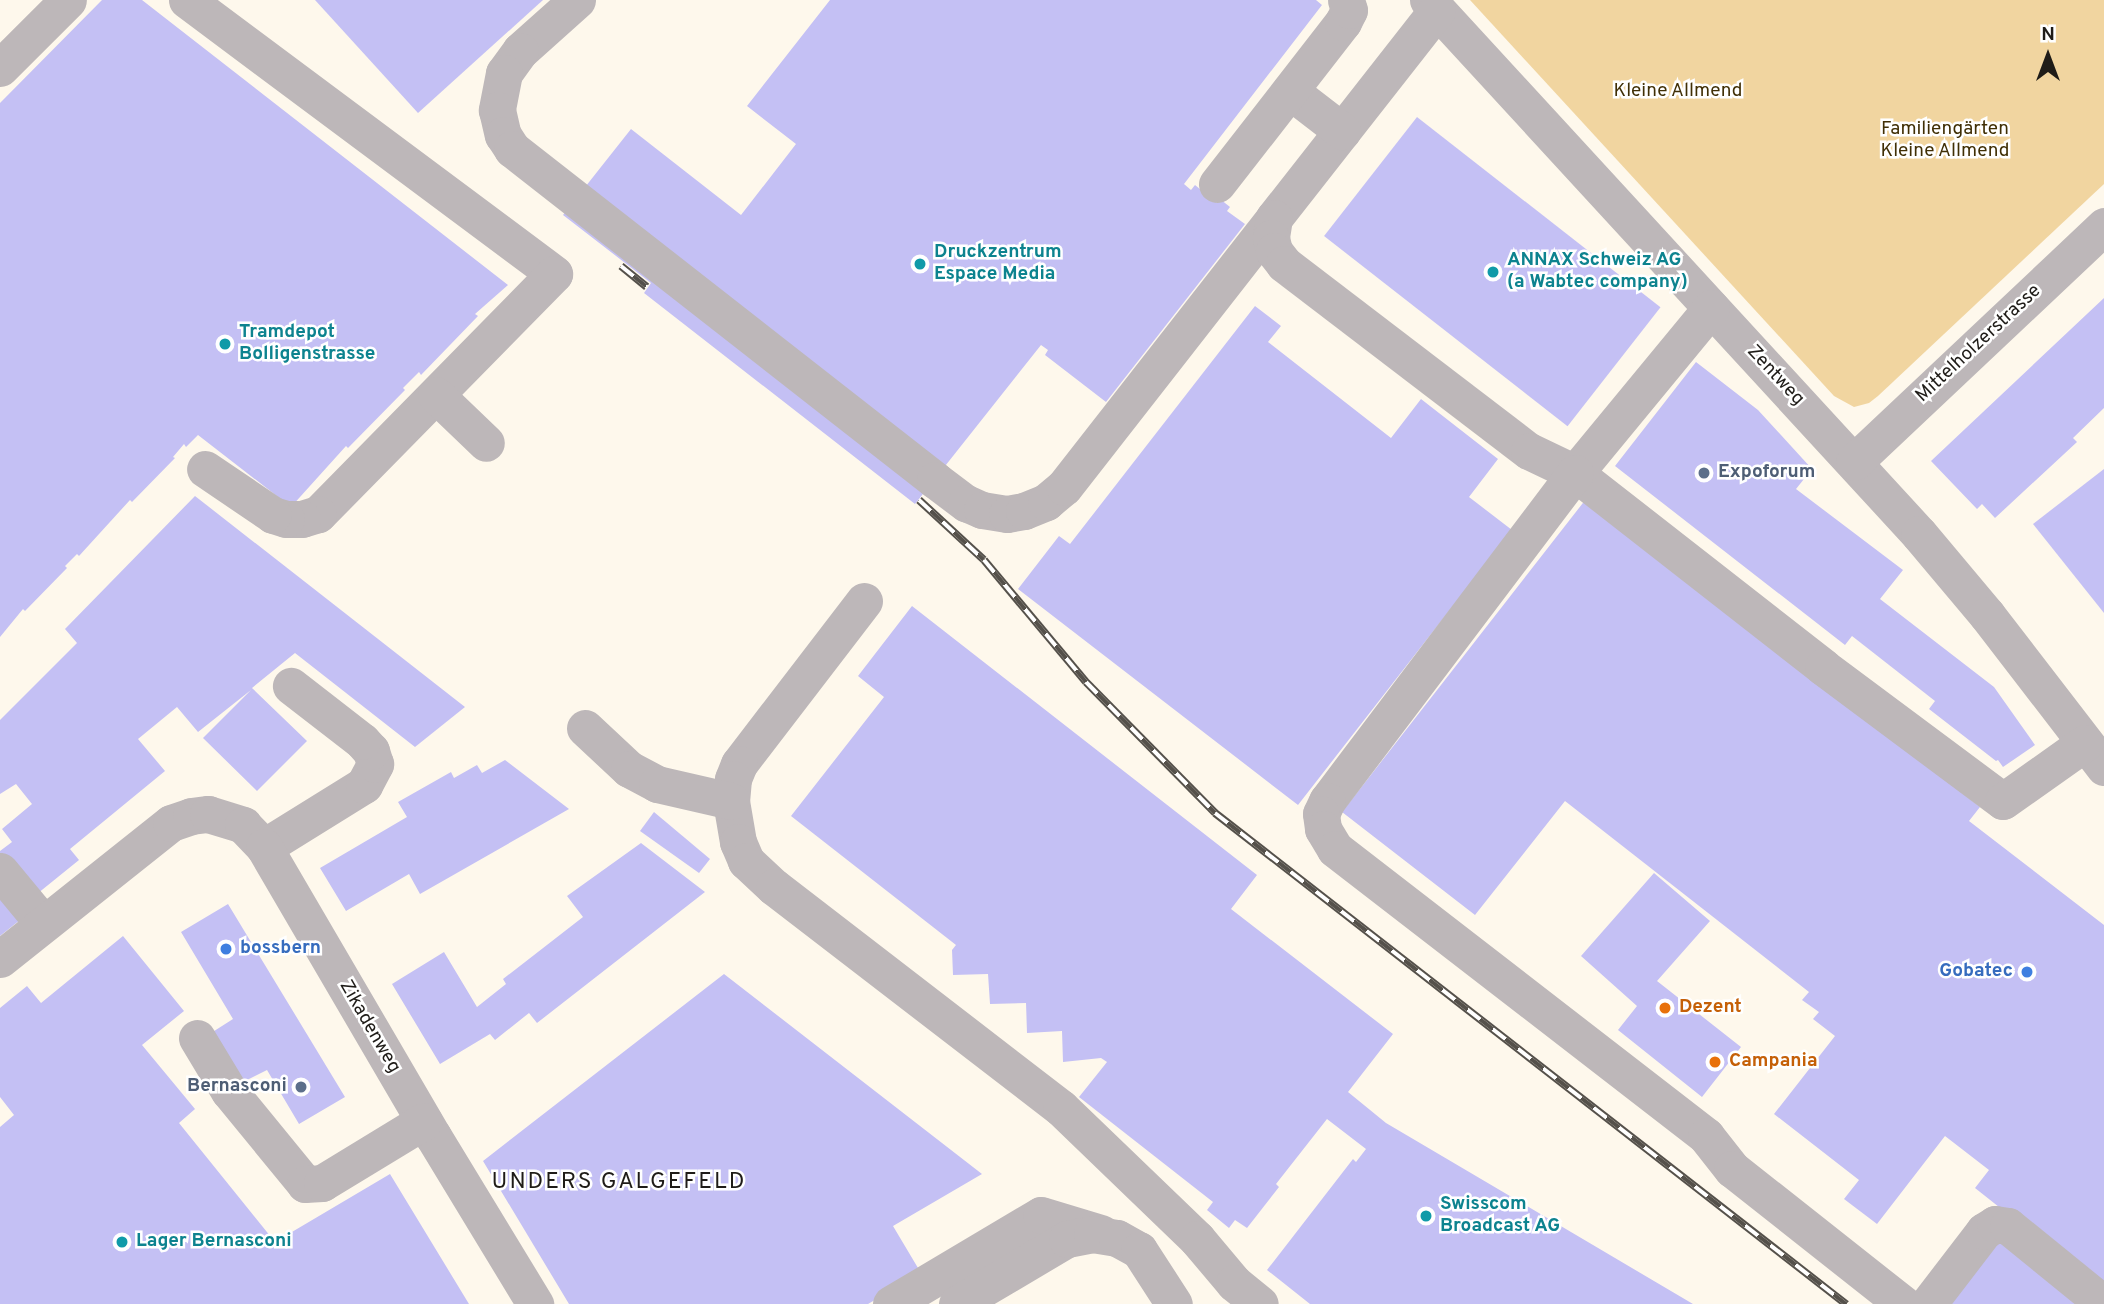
<!DOCTYPE html>
<html>
<head>
<meta charset="utf-8">
<style>
	body { margin:0 }
	#map { position:relative; width:2104px; height:1304px; overflow:hidden; background:#fef8ec; font-family:Overpass,sans-serif }
	div>[style] { position:absolute }
	[style*='--x'] { left:calc(var(--x)*1px); top:calc(var(--y)*1px); width:calc(var(--w)*1px); rotate:calc(var(--a)*1deg) }
	.green>* { inset:0; background:#f1d5a0 }
	.building>* { inset:0; background:#c4c0f4; transform-origin:0 0 }
	.minor>* { height:37px; margin:-18.5px; padding:0 18.5px; transform-origin:18.5px; border-radius:18.5px; background:#bdb7b9 }
	.rail>* { height:8px; margin-top:-4px; transform-origin:0; background:repeating-linear-gradient(90deg,#fff 0 16px,#55514b 0 32px); box-sizing:border-box; border-block:2px solid #55514b }
	.dots>* { width:19px; height:19px; translate:-50% -50%; box-sizing:border-box; border:4px solid #fff; border-radius:50% }
	span { translate:-50% -50%; white-space:nowrap; text-align:center; line-height:1.15; -webkit-text-stroke:5px #fff; paint-order:stroke }
	.park-label { font-size:19px; color:#402f05 }
	.culture-label { font-size:19px; color:#0d838f; font-weight:700 }
	.left { translate:0 -50%; text-align:left }
	.street-label { font-size:19px; color:#1f1c18 }
	.service-label { font-size:19px; color:#4e5e75; font-weight:700 }
	.right { translate:-100% -50%; text-align:right }
	.shop-label { font-size:19px; color:#366cbe; font-weight:700 }
	.food-label { font-size:19px; color:#c56008; font-weight:700 }
	.quarter-label { font-size:23px; color:#1f1c18; letter-spacing:2px }
	.north { position:absolute; left:2013px; top:21px; width:70px; height:70px; -webkit-text-stroke:5px #fff; paint-order:stroke; rotate:0deg; font-size:19px; font-weight:700; line-height:28px; text-align:center; color:#1f1c18 }
	.north::after { content:''; display:block; margin:auto; width:24px; height:32px; background:#1f1c18; clip-path:polygon(50% 0,100% 100%,50% 72%,0 100%) }
</style>
</head>
<body>
<div id="map">
	<div class="green">
		<div style="clip-path:polygon(1470px 0,2104px 0,2104px 184px,1878px 396px,1869px 403px,1854px 407px,1834px 396px)"></div>
	</div>
	<div class="building">
		<div style="clip-path:polygon(102px 0,142px 0,508px 285px,475px 314px,478px 316px,421px 375px,419px 372px,403px 388px,405px 390px,348px 448px,346px 446px,291px 507px,198px 435px,186px 447px,184px 444px,173px 457px,175px 458px,132px 502px,130px 500px,79px 556px,77px 554px,65px 566px,67px 568px,25px 611px,23px 609px,0 637px,0 103px)"></div>
		<div style="clip-path:polygon(315px 0,543px 0,418px 113px)"></div>
		<div style="clip-path:polygon(830px 0,1316px 0,1322px 5px,1184px 184px,1191px 190px,1195px 185px,1217px 203px,1220px 199px,1230px 207px,1227px 211px,1245px 224px,1106px 402px,1045px 355px,1048px 350px,1041px 345px,915px 504px,644px 293px,651px 283px,563px 215px,631px 129px,741px 215px,796px 144px,747px 106px)"></div>
		<div style="left:1417px;top:117px;width:309px;height:151px;rotate:38deg"></div>
		<div style="clip-path:polygon(2104px 298px,2104px 408px,2073px 438px,2077px 442px,1995px 518px,1982px 504px,1977px 509px,1931px 461px)"></div>
		<div style="clip-path:polygon(1255px 306px,1281px 326px,1268px 342px,1391px 438px,1421px 399px,1498px 459px,1469px 497px,1512px 530px,1298px 805px,1018px 589px,1059px 536px,1070px 544px)"></div>
		<div style="clip-path:polygon(1696px 362px,1758px 410px,1812px 469px,1796px 489px,1903px 570px,1880px 599px,1994px 687px,2035px 745px,2003px 767px,1998px 760px,1996px 761px,1929px 709px,1935px 701px,1852px 636px,1845px 645px,1615px 466px)"></div>
		<div style="clip-path:polygon(2104px 469px,2104px 613px,2033px 524px)"></div>
		<div style="clip-path:polygon(195px 496px,465px 707px,415px 747px,295px 653px,252px 688px,307px 741px,257px 791px,203px 738px,251px 690px,198px 732px,177px 707px,138px 739px,165px 771px,70px 849px,79px 860px,32px 898px,0 859px,0 851px,12px 842px,2px 829px,32px 804px,16px 784px,0 794px,0 720px,77px 643px,65px 629px)"></div>
		<div style="clip-path:polygon(1586px 499px,1980px 807px,1969px 821px,2104px 925px,2104px 1290px,1975px 1188px,1989px 1170px,1945px 1136px,1877px 1224px,1844px 1199px,1859px 1180px,1774px 1114px,1835px 1036px,1813px 1019px,1819px 1012px,1802px 1000px,1809px 992px,1565px 801px,1475px 915px,1342px 812px)"></div>
		<div style="clip-path:polygon(912px 606px,1257px 875px,1231px 909px,1393px 1034px,1348px 1092px,1386px 1123px,1693px 1304px,1310px 1304px,1267px 1270px,1353px 1159px,1356px 1162px,1366px 1149px,1327px 1119px,1276px 1184px,1279px 1187px,1247px 1228px,1235px 1220px,1229px 1228px,1207px 1210px,1213px 1202px,1079px 1097px,1107px 1062px,1101px 1058px,1063px 1062px,1062px 1031px,1027px 1033px,1026px 1003px,990px 1004px,988px 974px,953px 975px,952px 950px,956px 945px,791px 816px,884px 697px,858px 676px)"></div>
		<div style="clip-path:polygon(505px 760px,569px 809px,420px 894px,409px 874px,346px 911px,320px 868px,407px 817px,398px 802px,451px 772px,454px 778px,477px 765px,482px 773px)"></div>
		<div style="clip-path:polygon(654px 812px,710px 859px,699px 873px,640px 831px)"></div>
		<div style="clip-path:polygon(641px 843px,705px 892px,537px 1023px,529px 1013px,495px 1040px,490px 1034px,440px 1064px,392px 984px,444px 952px,477px 1007px,506px 984px,503px 979px,583px 917px,567px 896px)"></div>
		<div style="clip-path:polygon(1654px 873px,1710px 921px,1657px 981px,1741px 1047px,1702px 1097px,1618px 1030px,1637px 1006px,1581px 956px)"></div>
		<div style="clip-path:polygon(0 886px,25px 916px,0 936px)"></div>
		<div style="clip-path:polygon(228px 904px,345px 1097px,299px 1124px,267px 1070px,241px 1083px,211px 1033px,233px 1019px,181px 932px)"></div>
		<div style="clip-path:polygon(123px 936px,184px 1011px,142px 1045px,195px 1109px,179px 1123px,275px 1242px,390px 1174px,469px 1304px,0 1304px,0 1127px,14px 1115px,0 1097px,0 1008px,27px 986px,41px 1003px)"></div>
		<div style="clip-path:polygon(724px 974px,982px 1174px,893px 1226px,921px 1273px,868px 1304px,569px 1304px,483px 1161px)"></div>
		<div style="clip-path:polygon(2001px 1238px,2084px 1304px,1949px 1304px)"></div>
	</div>
	<div class="minor">
		<div style="--x:187;--y:0;--w:458;--a:36.7"></div>
		<div style="--x:554;--y:274;--w:337;--a:134.5"></div>
		<div style="--x:318;--y:514;--w:17;--a:163"></div>
		<div style="--x:302;--y:519;--w:16;--a:180"></div>
		<div style="--x:286;--y:519;--w:14;--a:-163"></div>
		<div style="--x:273;--y:515;--w:82;--a:-145.9"></div>
		<div style="--x:577;--y:0;--w:76;--a:138.2"></div>
		<div style="--x:520;--y:51;--w:27;--a:126"></div>
		<div style="--x:504;--y:73;--w:38;--a:101"></div>
		<div style="--x:497;--y:110;--w:26;--a:77"></div>
		<div style="--x:503;--y:135;--w:17;--a:57"></div>
		<div style="--x:512;--y:149;--w:537;--a:38.04"></div>
		<div style="--x:935;--y:480;--w:39;--a:37"></div>
		<div style="--x:966;--y:503;--w:17;--a:24"></div>
		<div style="--x:982;--y:510;--w:25;--a:9"></div>
		<div style="--x:1007;--y:514;--w:17;--a:-10"></div>
		<div style="--x:1024;--y:511;--w:24;--a:-22"></div>
		<div style="--x:1046;--y:502;--w:23;--a:-40"></div>
		<div style="--x:1064;--y:487;--w:341;--a:-52"></div>
		<div style="--x:1428;--y:0;--w:725;--a:47.4"></div>
		<div style="--x:1919;--y:534;--w:106;--a:50"></div>
		<div style="--x:1987;--y:615;--w:192;--a:52.4"></div>
		<div style="--x:1437;--y:10;--w:264;--a:128.1"></div>
		<div style="--x:1274;--y:218;--w:20;--a:99"></div>
		<div style="--x:1271;--y:238;--w:13;--a:77"></div>
		<div style="--x:1274;--y:251;--w:16;--a:52"></div>
		<div style="--x:1284;--y:264;--w:308;--a:37.4"></div>
		<div style="--x:1529;--y:451;--w:51;--a:25.6"></div>
		<div style="--x:1575;--y:473;--w:315;--a:38"></div>
		<div style="--x:1823;--y:667;--w:224;--a:36.7"></div>
		<div style="--x:2003;--y:801;--w:100;--a:-35.3"></div>
		<div style="--x:0;--y:68;--w:96;--a:-45"></div>
		<div style="--x:1290;--y:91;--w:66;--a:37.6"></div>
		<div style="--x:1217;--y:184;--w:205;--a:-52.1"></div>
		<div style="--x:1343;--y:22;--w:13;--a:-63"></div>
		<div style="--x:1349;--y:10;--w:10;--a:-107"></div>
		<div style="--x:1711;--y:308;--w:214;--a:129.5"></div>
		<div style="--x:1575;--y:473;--w:411;--a:127.1"></div>
		<div style="--x:1327;--y:801;--w:14;--a:115"></div>
		<div style="--x:1321;--y:814;--w:15;--a:82"></div>
		<div style="--x:1323;--y:829;--w:23;--a:59"></div>
		<div style="--x:1335;--y:849;--w:469;--a:37.7"></div>
		<div style="--x:1706;--y:1136;--w:42;--a:51.8"></div>
		<div style="--x:1732;--y:1169;--w:218;--a:38.3"></div>
		<div style="--x:436;--y:395;--w:69;--a:43.8"></div>
		<div style="--x:1854;--y:462;--w:344;--a:-43.3"></div>
		<div style="--x:864;--y:601;--w:205;--a:127.5"></div>
		<div style="--x:739;--y:764;--w:16;--a:112"></div>
		<div style="--x:733;--y:779;--w:22;--a:95"></div>
		<div style="--x:731;--y:801;--w:42;--a:80.3"></div>
		<div style="--x:738;--y:842;--w:21;--a:67"></div>
		<div style="--x:746;--y:861;--w:38;--a:43"></div>
		<div style="--x:774;--y:887;--w:362;--a:37.6"></div>
		<div style="--x:1061;--y:1108;--w:189;--a:43.9"></div>
		<div style="--x:1197;--y:1239;--w:57;--a:49.9"></div>
		<div style="--x:1234;--y:1283;--w:33;--a:39"></div>
		<div style="--x:585;--y:728;--w:60;--a:43"></div>
		<div style="--x:629;--y:769;--w:32;--a:28"></div>
		<div style="--x:657;--y:784;--w:76;--a:12.9"></div>
		<div style="--x:264;--y:847;--w:118;--a:-31.8"></div>
		<div style="--x:364;--y:785;--w:24;--a:-62"></div>
		<div style="--x:375;--y:764;--w:14;--a:-107"></div>
		<div style="--x:371;--y:751;--w:13;--a:-132"></div>
		<div style="--x:362;--y:741;--w:90;--a:-142.2"></div>
		<div style="--x:0;--y:871;--w:67;--a:50.4"></div>
		<div style="--x:0;--y:959;--w:218;--a:-38.5"></div>
		<div style="--x:171;--y:823;--w:21;--a:-19"></div>
		<div style="--x:191;--y:816;--w:17;--a:-7"></div>
		<div style="--x:208;--y:814;--w:37;--a:17"></div>
		<div style="--x:243;--y:825;--w:30;--a:46"></div>
		<div style="--x:264;--y:847;--w:335;--a:59.7"></div>
		<div style="--x:433;--y:1136;--w:197;--a:58.7"></div>
		<div style="--x:197;--y:1038;--w:62;--a:58.9"></div>
		<div style="--x:229;--y:1091;--w:120;--a:50.7"></div>
		<div style="--x:305;--y:1184;--w:17;--a:-3"></div>
		<div style="--x:322;--y:1183;--w:119;--a:-31.3"></div>
		<div style="--x:891;--y:1304;--w:174;--a:-30.7"></div>
		<div style="--x:1041;--y:1215;--w:63;--a:16.7"></div>
		<div style="--x:957;--y:1304;--w:128;--a:-30.6"></div>
		<div style="--x:1067;--y:1239;--w:25;--a:-11"></div>
		<div style="--x:1092;--y:1234;--w:25;--a:9"></div>
		<div style="--x:1117;--y:1238;--w:25;--a:29"></div>
		<div style="--x:1139;--y:1250;--w:64;--a:57.1"></div>
		<div style="--x:1928;--y:1304;--w:92;--a:-52.5"></div>
		<div style="--x:1984;--y:1231;--w:13;--a:-32"></div>
		<div style="--x:1995;--y:1224;--w:13;--a:9"></div>
		<div style="--x:2008;--y:1226;--w:124;--a:39.1"></div>
	</div>
	<div class="rail">
		<div style="--x:621;--y:266;--w:33;--a:39"></div>
		<div style="--x:919;--y:500;--w:88;--a:42.7"></div>
		<div style="--x:984;--y:560;--w:159;--a:50.1"></div>
		<div style="--x:1086;--y:682;--w:184;--a:45.4"></div>
		<div style="--x:1215;--y:813;--w:800;--a:37.89"></div>
	</div>
	<div class="dots">
		<div style="left:920px;top:264px;background:#0f9aa8"></div>
		<div style="left:1493px;top:272px;background:#0f9aa8"></div>
		<div style="left:225px;top:344px;background:#0f9aa8"></div>
		<div style="left:1704px;top:473px;background:#5c6f8a"></div>
		<div style="left:226px;top:949px;background:#3f7fe0"></div>
		<div style="left:2027px;top:972px;background:#3f7fe0"></div>
		<div style="left:1665px;top:1008px;background:#e8710a"></div>
		<div style="left:1715px;top:1062px;background:#e8710a"></div>
		<div style="left:301px;top:1087px;background:#5c6f8a"></div>
		<div style="left:1426px;top:1216px;background:#0f9aa8"></div>
		<div style="left:122px;top:1242px;background:#0f9aa8"></div>
	</div>
	<div class="park-label">
		<span style="left:1678px;top:92px">Kleine Allmend</span>
		<span style="left:1945px;top:141px">Familiengärten<br>Kleine Allmend</span>
	</div>
	<div class="culture-label">
		<span class="left" style="left:934px;top:264px">Druckzentrum<br>Espace Media</span>
		<span class="left" style="left:1507px;top:272px">ANNAX Schweiz AG<br>(a Wabtec company)</span>
		<span class="left" style="left:239px;top:344px">Tramdepot<br>Bolligenstrasse</span>
		<span class="left" style="left:1440px;top:1216px">Swisscom<br>Broadcast AG</span>
		<span class="left" style="left:136px;top:1242px">Lager Bernasconi</span>
	</div>
	<div class="street-label">
		<span style="left:1979px;top:344px;rotate:-43deg">Mittelholzerstrasse</span>
		<span style="left:1775px;top:376px;rotate:47deg">Zentweg</span>
		<span style="left:369px;top:1027px;rotate:60deg">Zikadenweg</span>
	</div>
	<div class="service-label">
		<span class="left" style="left:1718px;top:473px">Expoforum</span>
		<span class="right" style="left:287px;top:1087px">Bernasconi</span>
	</div>
	<div class="shop-label">
		<span class="left" style="left:240px;top:949px">bossbern</span>
		<span class="right" style="left:2013px;top:972px">Gobatec</span>
	</div>
	<div class="food-label">
		<span class="left" style="left:1679px;top:1008px">Dezent</span>
		<span class="left" style="left:1729px;top:1062px">Campania</span>
	</div>
	<div class="quarter-label">
		<span style="left:619px;top:1183px">UNDERS GALGEFELD</span>
	</div>
	<div class="north">N</div>
</div>
</body>
</html>
